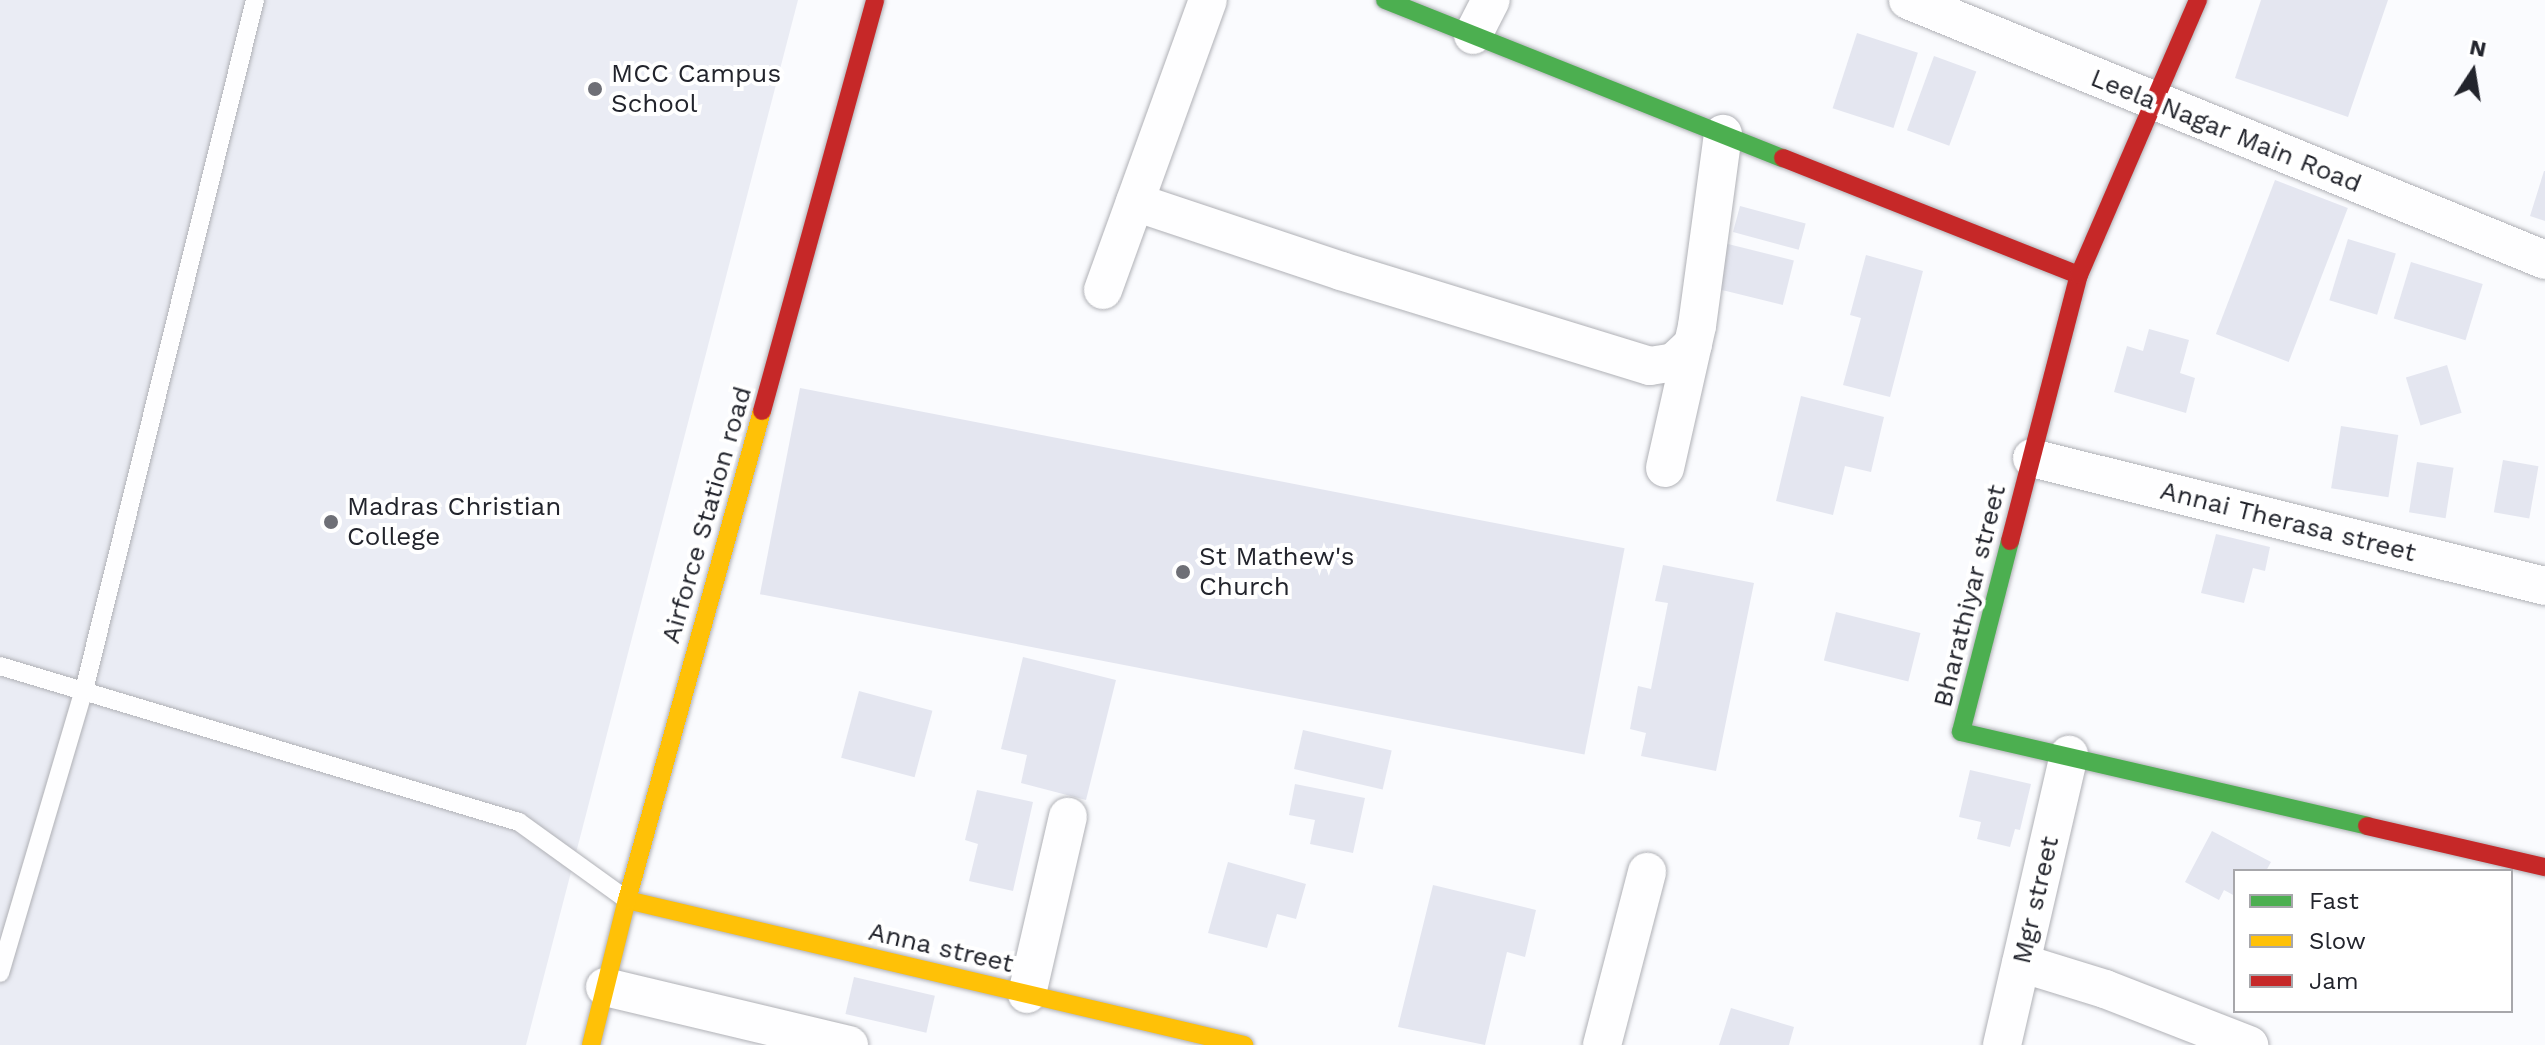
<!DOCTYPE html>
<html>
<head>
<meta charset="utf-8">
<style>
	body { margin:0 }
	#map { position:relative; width:2545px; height:1045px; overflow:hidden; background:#fafbfe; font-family:"Work Sans",sans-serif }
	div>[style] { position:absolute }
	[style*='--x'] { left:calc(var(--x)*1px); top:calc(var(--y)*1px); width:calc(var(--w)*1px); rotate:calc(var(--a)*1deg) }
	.built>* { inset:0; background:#eaecf4 }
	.building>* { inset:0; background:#e4e6f0; transform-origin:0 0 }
	.roads { filter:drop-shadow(0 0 2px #b0b1b6) drop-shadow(0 0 2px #b0b1b6) }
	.lane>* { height:18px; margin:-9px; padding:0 9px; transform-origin:9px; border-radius:9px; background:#fefeff }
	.street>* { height:38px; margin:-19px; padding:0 19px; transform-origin:19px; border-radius:19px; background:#fefeff }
	.fast>* { height:18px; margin:-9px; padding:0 9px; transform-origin:9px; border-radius:9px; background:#4caf50 }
	.slow>* { height:18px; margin:-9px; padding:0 9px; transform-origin:9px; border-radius:9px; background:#ffc107 }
	.jam>* { height:18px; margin:-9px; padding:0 9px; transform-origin:9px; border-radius:9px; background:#c62828 }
	.dots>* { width:22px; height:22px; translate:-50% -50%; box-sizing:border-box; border:4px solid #fff; border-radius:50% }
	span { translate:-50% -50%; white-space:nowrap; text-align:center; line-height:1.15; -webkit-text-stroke:8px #fff; paint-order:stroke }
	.poi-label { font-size:26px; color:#22242c }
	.left { translate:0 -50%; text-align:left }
	.street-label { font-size:26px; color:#22242c }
	.legend { position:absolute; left:2233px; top:869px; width:280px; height:144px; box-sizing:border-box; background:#fff; border:2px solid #a7a7ab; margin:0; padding:10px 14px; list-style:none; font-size:24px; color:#22242c }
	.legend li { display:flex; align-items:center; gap:16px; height:40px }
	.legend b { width:40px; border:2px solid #a7a7ab }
	.north { position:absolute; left:2433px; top:32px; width:80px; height:80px; -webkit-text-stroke:6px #fff; paint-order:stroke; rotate:12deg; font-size:22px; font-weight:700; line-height:32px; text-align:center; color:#22242c }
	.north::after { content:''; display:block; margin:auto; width:28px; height:36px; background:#22242c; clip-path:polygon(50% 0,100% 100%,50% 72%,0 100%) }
</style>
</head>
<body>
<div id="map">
	<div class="built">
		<div style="clip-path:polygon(0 0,798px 0,526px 1045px,0 1045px)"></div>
	</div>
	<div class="building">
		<div style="clip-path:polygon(2261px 0,2388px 0,2348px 117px,2235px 78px)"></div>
		<div style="left:1857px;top:33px;width:64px;height:79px;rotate:18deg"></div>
		<div style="left:1934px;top:56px;width:45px;height:79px;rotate:20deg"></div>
		<div style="clip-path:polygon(2544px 171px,2545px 171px,2545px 221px,2530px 216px)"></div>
		<div style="left:2275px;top:180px;width:78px;height:165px;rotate:21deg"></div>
		<div style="left:1740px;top:206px;width:68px;height:27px;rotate:15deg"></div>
		<div style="left:2348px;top:239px;width:50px;height:64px;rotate:17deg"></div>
		<div style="left:1724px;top:243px;width:72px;height:46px;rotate:14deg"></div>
		<div style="clip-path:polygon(1866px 255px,1923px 271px,1890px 397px,1843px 385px,1861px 318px,1850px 315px)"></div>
		<div style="left:2411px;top:262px;width:75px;height:59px;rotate:17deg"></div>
		<div style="clip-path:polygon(2149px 329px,2189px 340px,2180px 373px,2195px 378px,2186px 413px,2114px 392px,2127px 346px,2143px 351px)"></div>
		<div style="left:2447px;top:365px;width:50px;height:43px;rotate:73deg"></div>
		<div style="left:800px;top:388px;width:840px;height:210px;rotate:11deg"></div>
		<div style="clip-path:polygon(1801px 396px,1884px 417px,1871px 472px,1845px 466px,1833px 515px,1776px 501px)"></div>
		<div style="left:2341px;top:426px;width:58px;height:63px;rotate:9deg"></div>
		<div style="left:2503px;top:460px;width:36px;height:53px;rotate:10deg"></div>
		<div style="left:2417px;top:462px;width:37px;height:51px;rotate:9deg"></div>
		<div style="clip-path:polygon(2216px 534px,2270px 547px,2265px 571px,2253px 568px,2244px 603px,2201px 593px)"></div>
		<div style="clip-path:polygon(1663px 565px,1754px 583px,1716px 771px,1641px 756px,1646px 733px,1630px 729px,1638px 686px,1651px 689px,1668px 603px,1655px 601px)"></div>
		<div style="left:1836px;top:612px;width:87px;height:50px;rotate:14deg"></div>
		<div style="clip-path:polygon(1023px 657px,1116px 680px,1086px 800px,1021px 783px,1027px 755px,1001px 749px)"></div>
		<div style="left:859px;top:691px;width:76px;height:69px;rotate:15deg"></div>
		<div style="left:1303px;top:730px;width:91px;height:40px;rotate:13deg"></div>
		<div style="clip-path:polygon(1970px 770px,2031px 784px,2020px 830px,2015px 829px,2010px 847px,1977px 839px,1981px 822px,1959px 817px)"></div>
		<div style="clip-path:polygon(1295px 784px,1365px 798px,1353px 853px,1310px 844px,1315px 820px,1289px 815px)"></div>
		<div style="clip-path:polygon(977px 790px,1033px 802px,1013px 891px,969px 881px,978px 844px,965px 840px)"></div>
		<div style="clip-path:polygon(2212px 831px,2271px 862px,2266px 871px,2235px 871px,2235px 896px,2224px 890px,2219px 900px,2185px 882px)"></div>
		<div style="clip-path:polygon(1228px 862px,1306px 884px,1296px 919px,1277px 914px,1267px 948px,1208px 933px)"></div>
		<div style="clip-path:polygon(1433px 885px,1536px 910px,1525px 957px,1507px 952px,1485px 1045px,1398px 1027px)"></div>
		<div style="left:854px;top:977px;width:83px;height:38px;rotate:13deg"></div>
		<div style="clip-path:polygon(1731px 1008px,1794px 1027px,1789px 1045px,1719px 1045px)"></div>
	</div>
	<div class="roads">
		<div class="lane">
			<div style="--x:0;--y:666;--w:542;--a:16.73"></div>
			<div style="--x:519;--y:822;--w:133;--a:35.8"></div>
			<div style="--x:0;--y:973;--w:295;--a:-73.5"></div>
			<div style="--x:84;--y:690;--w:711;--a:-76.08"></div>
		</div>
		<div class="street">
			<div style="--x:1908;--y:0;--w:688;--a:22.2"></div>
			<div style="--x:1473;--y:35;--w:39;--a:-63"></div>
			<div style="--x:1135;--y:202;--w:217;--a:18.5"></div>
			<div style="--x:1341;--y:271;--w:323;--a:17.1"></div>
			<div style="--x:1650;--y:366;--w:24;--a:-9"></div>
			<div style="--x:1674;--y:362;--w:26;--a:-43"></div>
			<div style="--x:1103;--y:290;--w:308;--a:-70.1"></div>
			<div style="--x:2032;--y:458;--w:529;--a:14.01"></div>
			<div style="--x:1665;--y:468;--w:146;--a:-77.3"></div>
			<div style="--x:1697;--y:326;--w:194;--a:-82.3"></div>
			<div style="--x:2021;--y:963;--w:88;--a:17.2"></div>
			<div style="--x:2105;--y:989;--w:155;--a:21.3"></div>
			<div style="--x:605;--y:987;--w:251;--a:13.4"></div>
			<div style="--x:1027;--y:994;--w:182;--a:-77"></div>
			<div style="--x:1602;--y:1045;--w:179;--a:-75.4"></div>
			<div style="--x:2002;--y:1045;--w:298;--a:-77"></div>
		</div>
		<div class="fast">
			<div style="--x:1385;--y:0;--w:428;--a:21.7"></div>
			<div style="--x:2010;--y:541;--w:197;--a:104.4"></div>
			<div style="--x:1961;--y:732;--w:417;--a:13"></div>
		</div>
		<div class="slow">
			<div style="--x:627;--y:900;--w:634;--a:13.22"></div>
			<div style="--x:591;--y:1045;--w:149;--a:-76.1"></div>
			<div style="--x:627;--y:900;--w:507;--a:-74.57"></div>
		</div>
		<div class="jam">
			<div style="--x:1783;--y:158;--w:318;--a:21.6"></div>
			<div style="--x:762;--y:411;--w:426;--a:-74.6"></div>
			<div style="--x:2010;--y:541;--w:275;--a:-75.5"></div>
			<div style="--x:2079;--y:275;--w:300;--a:-66.6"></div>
			<div style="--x:2367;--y:826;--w:183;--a:13"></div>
		</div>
	</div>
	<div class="dots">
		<div style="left:595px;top:89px;background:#6e6f76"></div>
		<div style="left:331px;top:522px;background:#6e6f76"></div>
		<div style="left:1183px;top:572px;background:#6e6f76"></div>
	</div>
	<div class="poi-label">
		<span class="left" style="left:611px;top:89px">MCC Campus<br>School</span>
		<span class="left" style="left:347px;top:522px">Madras Christian<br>College</span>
		<span class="left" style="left:1199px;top:572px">St Mathew's<br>Church</span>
	</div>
	<div class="street-label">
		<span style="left:2226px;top:131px;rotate:22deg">Leela Nagar Main Road</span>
		<span style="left:707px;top:515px;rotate:-74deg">Airforce Station road</span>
		<span style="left:2288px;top:522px;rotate:14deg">Annai Therasa street</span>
		<span style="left:1970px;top:596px;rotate:-76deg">Bharathiyar street</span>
		<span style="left:2036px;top:900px;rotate:-77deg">Mgr street</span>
		<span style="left:941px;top:948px;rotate:13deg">Anna street</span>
	</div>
	<ul class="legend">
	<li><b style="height:10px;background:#4caf50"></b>Fast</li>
	<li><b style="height:10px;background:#ffc107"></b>Slow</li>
	<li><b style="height:10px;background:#c62828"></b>Jam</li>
	</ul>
	<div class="north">N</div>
</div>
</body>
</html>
